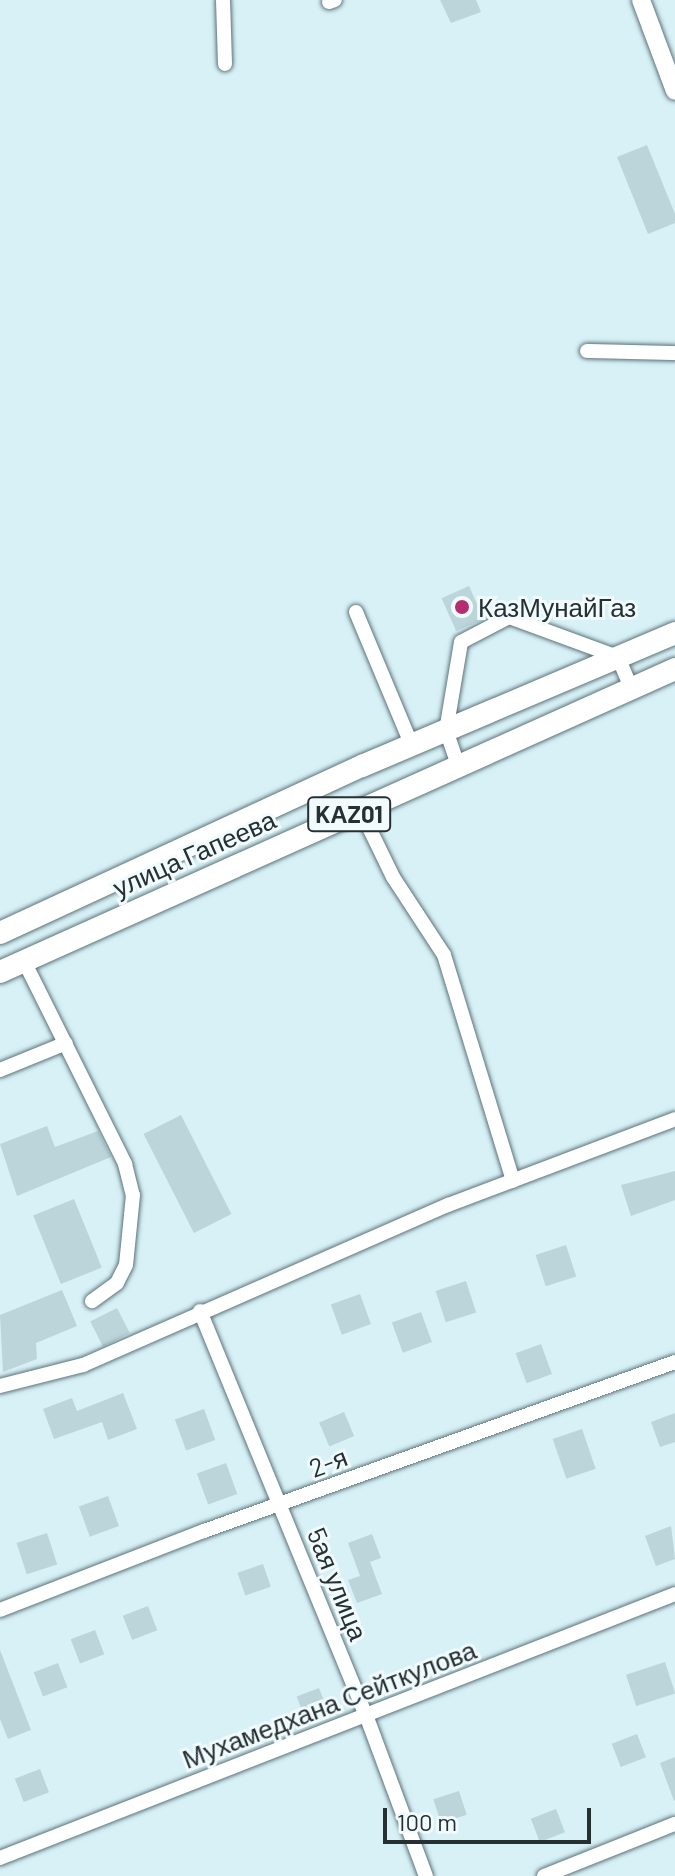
<!DOCTYPE html>
<html>
<head>
<meta charset="utf-8">
<style>
	body { margin:0 }
	#map { position:relative; width:675px; height:1876px; overflow:hidden; background:#d7f1f7; font-family:Barlow,sans-serif }
	div>[style] { position:absolute }
	[style*='--x'] { left:calc(var(--x)*1px); top:calc(var(--y)*1px); width:calc(var(--w)*1px); rotate:calc(var(--a)*1deg) }
	.building>* { inset:0; background:#bbd5db; transform-origin:0 0 }
	.roads { filter:drop-shadow(0 0 2px #5c7378) drop-shadow(0 0 2px #5c7378) }
	.minor>* { height:14px; margin:-7px; padding:0 7px; transform-origin:7px; border-radius:7px; background:#fff }
	.major>* { height:18px; margin:-9px; padding:0 9px; transform-origin:9px; border-radius:9px; background:#fff }
	.highway>* { height:22px; margin:-11px; padding:0 11px; transform-origin:11px; border-radius:11px; background:#fff }
	.dots>* { width:22px; height:22px; translate:-50% -50%; box-sizing:border-box; border:4px solid #f1fbfe; border-radius:50% }
	span { translate:-50% -50%; white-space:nowrap; text-align:center; line-height:1.15; -webkit-text-stroke:6px #f1fbfe; paint-order:stroke }
	.shield-label span { padding:2px 6px; background:#f1fbfe; border:2px solid; border-radius:6px; -webkit-text-stroke-width:0 }
	.shield-label { font-size:24px; color:#263032; font-weight:700 }
	.poi-label { font-size:26px; color:#263032 }
	.left { translate:0 -50%; text-align:left }
	.street-label { font-size:26px; color:#263032 }
	.scale { position:absolute; left:383px; top:1808px; width:208px; height:36px; box-sizing:border-box; border:4px solid #263032; border-top:0; padding-left:10px; font-size:24px; line-height:28px; white-space:nowrap; color:#263032; -webkit-text-stroke:6px #f1fbfe; paint-order:stroke }
</style>
</head>
<body>
<div id="map">
	<div class="building">
		<div style="clip-path:polygon(440px 0,476px 0,481px 12px,451px 23px)"></div>
		<div style="clip-path:polygon(647px 145px,675px 214px,675px 223px,648px 234px,617px 157px)"></div>
		<div style="left:469px;top:586px;width:36px;height:30px;rotate:66deg"></div>
		<div style="left:181px;top:1115px;width:111px;height:42px;rotate:63deg"></div>
		<div style="clip-path:polygon(47px 1126px,55px 1147px,98px 1131px,111px 1157px,17px 1196px,0 1144px)"></div>
		<div style="clip-path:polygon(675px 1171px,675px 1200px,631px 1216px,621px 1185px)"></div>
		<div style="left:74px;top:1199px;width:74px;height:44px;rotate:68deg"></div>
		<div style="left:566px;top:1245px;width:33px;height:32px;rotate:72deg"></div>
		<div style="left:466px;top:1281px;width:33px;height:32px;rotate:72deg"></div>
		<div style="clip-path:polygon(62px 1290px,77px 1326px,36px 1343px,37px 1359px,3px 1372px,0 1315px)"></div>
		<div style="left:360px;top:1294px;width:32px;height:31px;rotate:70deg"></div>
		<div style="left:117px;top:1308px;width:28px;height:30px;rotate:63deg"></div>
		<div style="left:421px;top:1312px;width:32px;height:31px;rotate:70deg"></div>
		<div style="left:541px;top:1344px;width:32px;height:27px;rotate:70deg"></div>
		<div style="clip-path:polygon(123px 1393px,137px 1429px,108px 1440px,102px 1422px,54px 1439px,43px 1409px,72px 1398px,77px 1411px)"></div>
		<div style="left:204px;top:1409px;width:33px;height:31px;rotate:70deg"></div>
		<div style="left:344px;top:1412px;width:26px;height:27px;rotate:67deg"></div>
		<div style="clip-path:polygon(675px 1413px,675px 1442px,660px 1447px,651px 1422px)"></div>
		<div style="left:582px;top:1429px;width:42px;height:31px;rotate:71deg"></div>
		<div style="left:226px;top:1463px;width:33px;height:31px;rotate:70deg"></div>
		<div style="left:108px;top:1496px;width:32px;height:31px;rotate:70deg"></div>
		<div style="clip-path:polygon(671px 1526px,675px 1559px,656px 1566px,645px 1536px)"></div>
		<div style="left:47px;top:1533px;width:33px;height:32px;rotate:72deg"></div>
		<div style="clip-path:polygon(372px 1534px,381px 1558px,370px 1562px,382px 1594px,357px 1603px,348px 1580px,360px 1576px,348px 1543px)"></div>
		<div style="left:263px;top:1564px;width:24px;height:27px;rotate:71deg"></div>
		<div style="left:148px;top:1606px;width:26px;height:27px;rotate:69deg"></div>
		<div style="left:95px;top:1630px;width:26px;height:26px;rotate:69deg"></div>
		<div style="clip-path:polygon(0 1650px,31px 1730px,8px 1739px,0 1719px)"></div>
		<div style="left:665px;top:1662px;width:33px;height:41px;rotate:72deg"></div>
		<div style="left:58px;top:1663px;width:26px;height:26px;rotate:69deg"></div>
		<div style="left:319px;top:1688px;width:26px;height:24px;rotate:69deg"></div>
		<div style="left:637px;top:1734px;width:25px;height:27px;rotate:69deg"></div>
		<div style="clip-path:polygon(675px 1757px,675px 1800px,674px 1801px,660px 1763px)"></div>
		<div style="left:40px;top:1769px;width:25px;height:27px;rotate:69deg"></div>
		<div style="left:459px;top:1791px;width:25px;height:27px;rotate:72deg"></div>
		<div style="left:556px;top:1809px;width:25px;height:27px;rotate:69deg"></div>
	</div>
	<div class="roads">
		<div class="minor">
			<div style="--x:223;--y:0;--w:64;--a:88.2"></div>
			<div style="--x:329;--y:2;--w:6;--a:-18"></div>
			<div style="--x:587;--y:351;--w:88;--a:1.3"></div>
			<div style="--x:356;--y:612;--w:145;--a:67.3"></div>
			<div style="--x:458;--y:765;--w:36;--a:-109"></div>
			<div style="--x:446;--y:731;--w:90;--a:-80.4"></div>
			<div style="--x:461;--y:642;--w:54;--a:-27.5"></div>
			<div style="--x:509;--y:617;--w:116;--a:20.2"></div>
			<div style="--x:618;--y:657;--w:34;--a:67"></div>
			<div style="--x:360;--y:809;--w:76;--a:64.1"></div>
			<div style="--x:393;--y:877;--w:93;--a:56.8"></div>
			<div style="--x:444;--y:955;--w:236;--a:73"></div>
			<div style="--x:24;--y:961;--w:227;--a:63.5"></div>
			<div style="--x:125;--y:1164;--w:32;--a:76"></div>
			<div style="--x:133;--y:1195;--w:70;--a:95.7"></div>
			<div style="--x:126;--y:1265;--w:20;--a:117"></div>
			<div style="--x:117;--y:1283;--w:31;--a:144"></div>
			<div style="--x:0;--y:1070;--w:71;--a:-22.2"></div>
			<div style="--x:200;--y:1311;--w:437;--a:67.7"></div>
			<div style="--x:366;--y:1715;--w:172;--a:69.6"></div>
			<div style="--x:0;--y:1386;--w:86;--a:-14.2"></div>
			<div style="--x:83;--y:1365;--w:399;--a:-23.7"></div>
			<div style="--x:448;--y:1205;--w:243;--a:-20.7"></div>
			<div style="--x:0;--y:1610;--w:219;--a:-21.2"></div>
			<div style="--x:204;--y:1531;--w:500;--a:-19.74"></div>
			<div style="--x:0;--y:1858;--w:725;--a:-21.36"></div>
			<div style="--x:544;--y:1876;--w:141;--a:-21.7"></div>
		</div>
		<div class="major">
			<div style="--x:641;--y:0;--w:97;--a:69.5"></div>
		</div>
		<div class="highway">
			<div style="--x:0;--y:933;--w:399;--a:-24.8"></div>
			<div style="--x:362;--y:766;--w:340;--a:-23"></div>
			<div style="--x:0;--y:972;--w:740;--a:-24.17"></div>
		</div>
	</div>
	<div class="dots">
		<div style="left:462px;top:607px;background:#b42d6f"></div>
	</div>
	<div class="shield-label">
		<span style="left:349px;top:814px">KАZ01</span>
	</div>
	<div class="poi-label">
		<span class="left" style="left:478px;top:607px">КазМунайГаз</span>
	</div>
	<div class="street-label">
		<span style="left:194px;top:853px;rotate:-24deg">улица Гапеева</span>
		<span style="left:328px;top:1462px;rotate:-21deg">2-я</span>
		<span style="left:338px;top:1584px;rotate:68deg">5ая улица</span>
		<span style="left:329px;top:1704px;rotate:-21deg">Мухамедхана Сейткулова</span>
	</div>
	<div class="scale">100 m</div>
</div>
</body>
</html>
